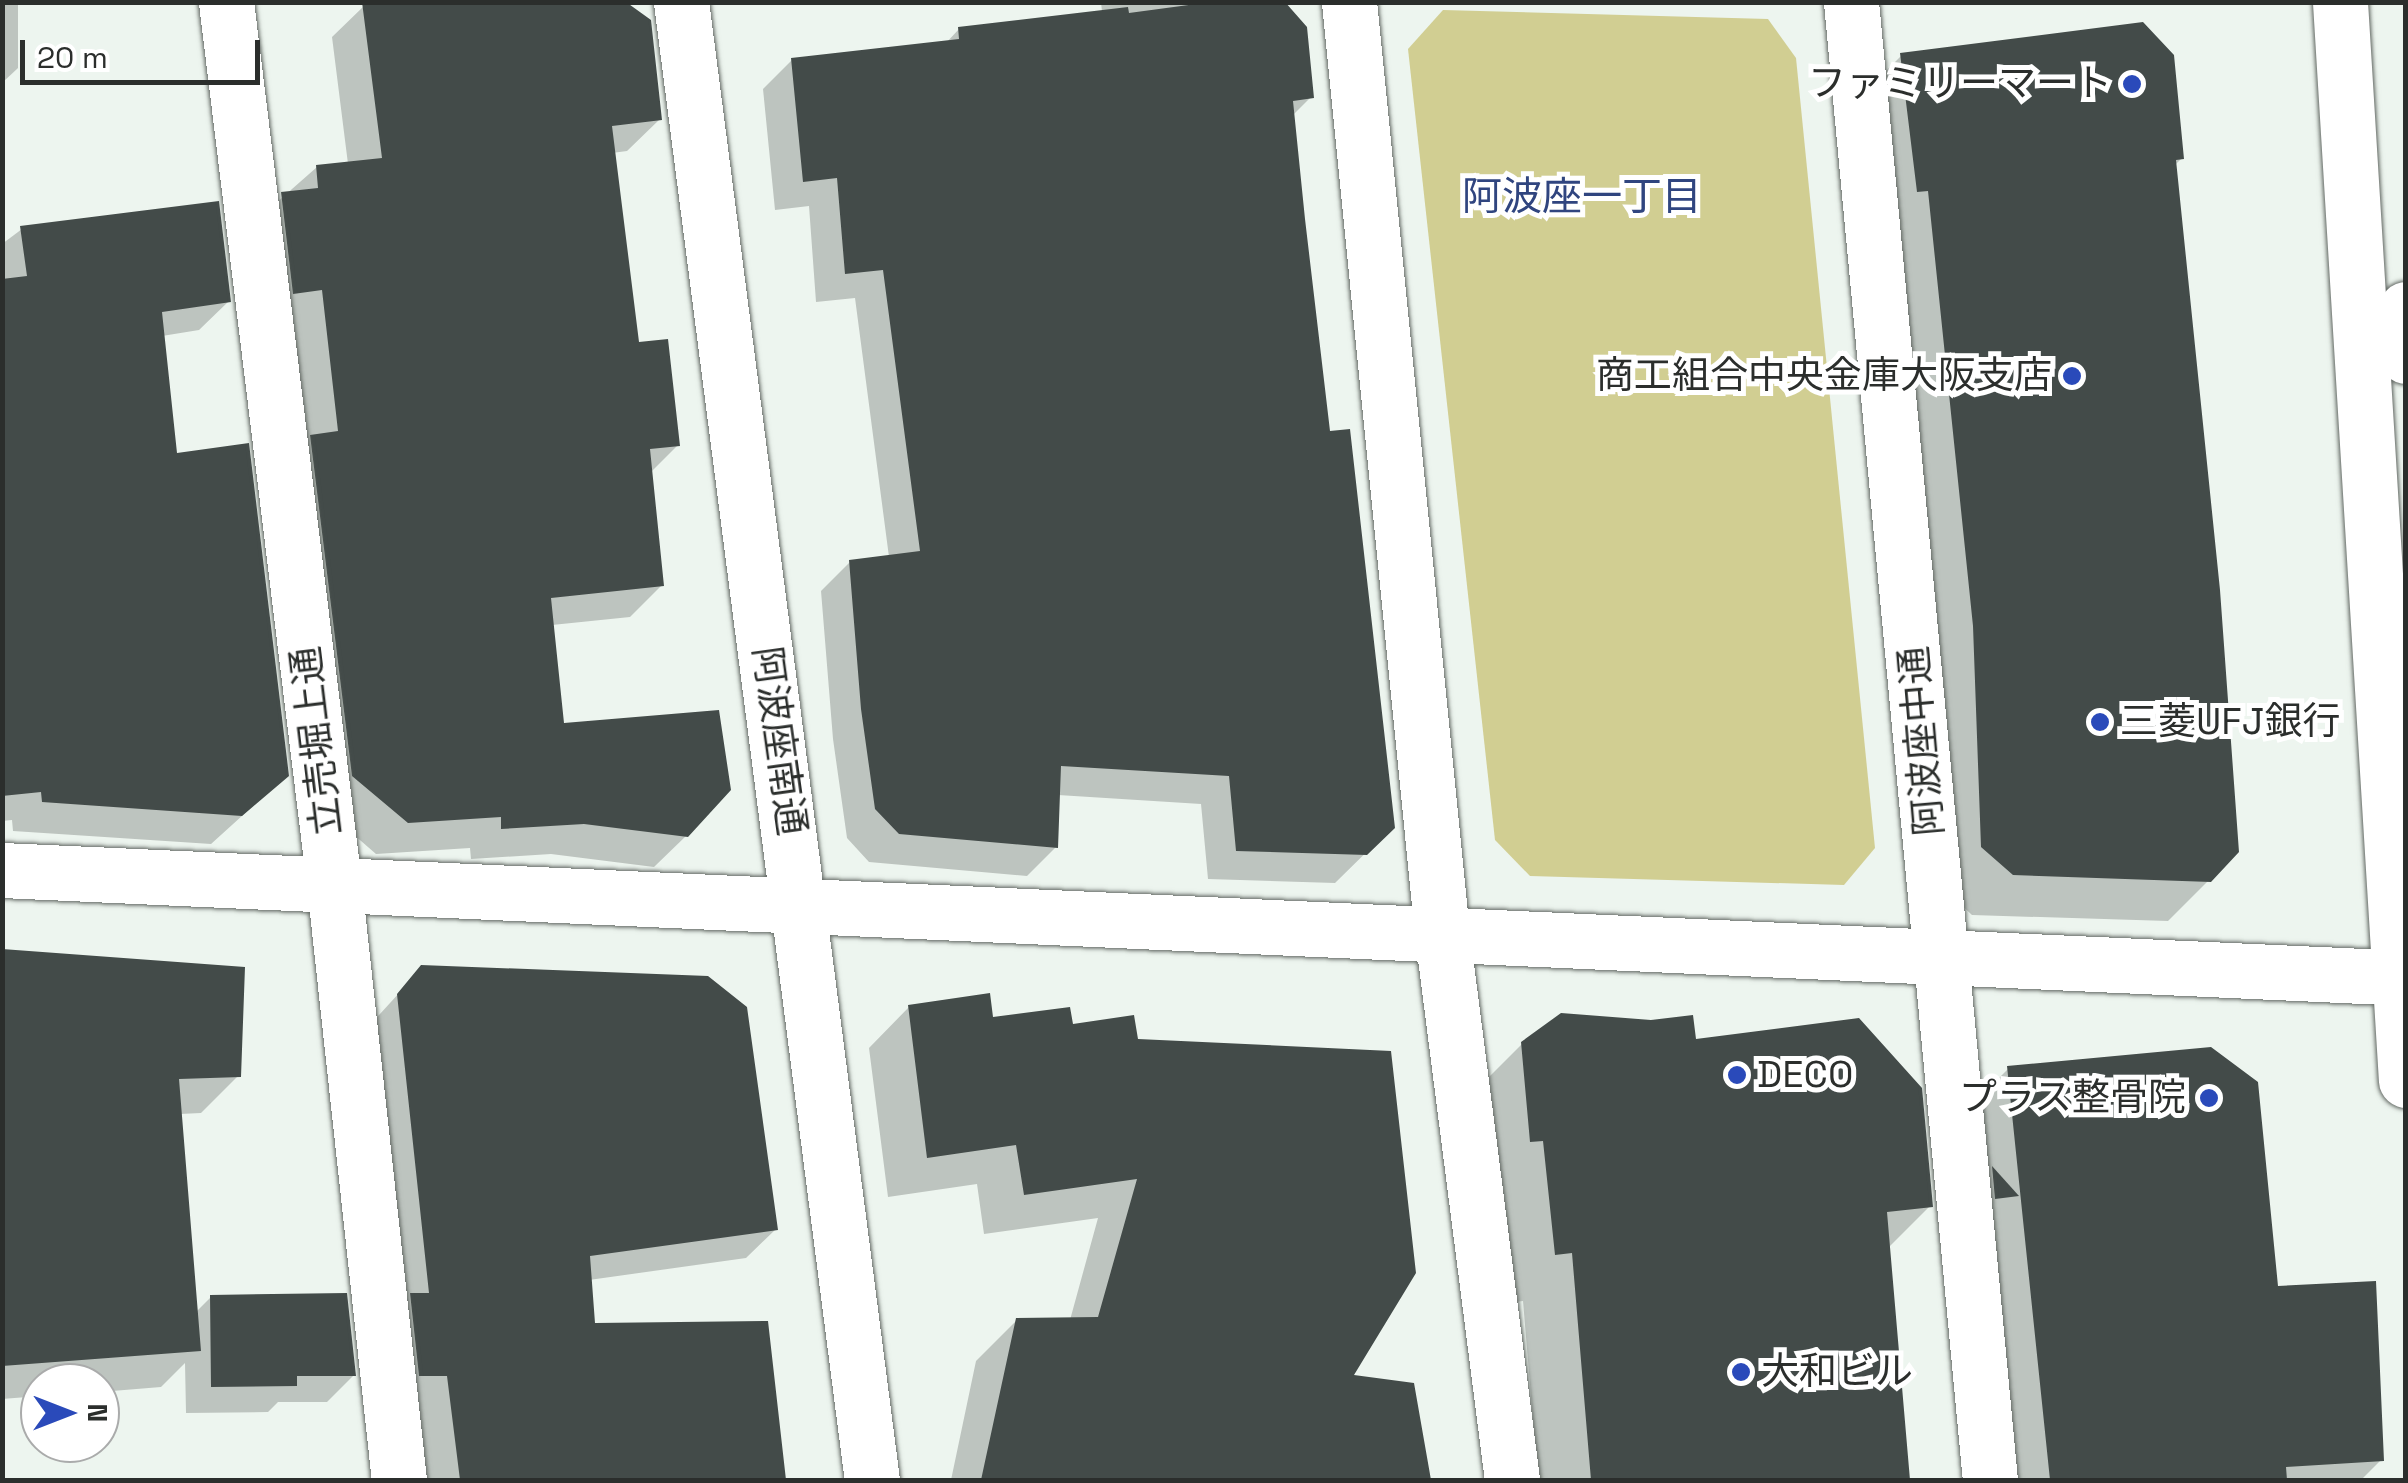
<!DOCTYPE html>
<html>
<head>
<meta charset="utf-8">
<style>
	body { margin:0 }
	#map { position:relative; width:2408px; height:1483px; overflow:hidden; background:#edf5ef; font-family:"Space Grotesk","Noto Sans JP",sans-serif }
	div>[style] { position:absolute }
	[style*='--x'] { left:calc(var(--x)*1px); top:calc(var(--y)*1px); width:calc(var(--w)*1px); rotate:calc(var(--a)*1deg) }
	.green>* { inset:0; background:#d1ce92 }
	.shadow>* { inset:0; background:#0003 }
	.building>* { inset:0; background:#434b49 }
	.roads { filter:drop-shadow(0 0 2px #636964) drop-shadow(0 0 2px #636964) }
	.minor>* { height:55px; margin:-27.5px; padding:0 27.5px; transform-origin:27.5px; border-radius:27.5px; background:#fff }
	.tertiary>* { height:55px; margin:-27.5px; padding:0 27.5px; transform-origin:27.5px; border-radius:27.5px; background:#fff }
	.motorway>* { height:55px; margin:-27.5px; padding:0 27.5px; transform-origin:27.5px; border-radius:27.5px; background:#fff }
	.dots>* { width:28px; height:28px; translate:-50% -50%; box-sizing:border-box; border:5px solid #fff; border-radius:50% }
	span { translate:-50% -50%; white-space:nowrap; text-align:center; line-height:1.15; -webkit-text-stroke:10px #fff; paint-order:stroke }
	.poi-label { font-size:38px; color:#2b2e2c }
	.right { translate:-100% -50%; text-align:right }
	.left { translate:0 -50%; text-align:left }
	.street-label { font-size:38px; color:#2b2e2c }
	.neighbourhood-label { font-size:40px; color:#30457f }
	.frame { position:absolute; inset:0; border:5px solid #2b2e2c; pointer-events:none }
	.north { position:absolute; left:20px; top:1363px; width:100px; height:100px; box-sizing:border-box; background:#fff; border:2px solid #aaabab; border-radius:50%; rotate:90deg; font-size:28px; font-weight:700; line-height:40px; text-align:center; color:#2b2e2c }
	.north::after { content:''; display:block; margin:auto; width:35px; height:45px; background:#2a4aba; clip-path:polygon(50% 0,100% 100%,50% 72%,0 100%) }
	.scale { position:absolute; left:20px; top:40px; width:240px; height:45px; box-sizing:border-box; border:5px solid #2b2e2c; border-top:0; padding-left:12px; font-size:30px; line-height:35px; white-space:nowrap; color:#2b2e2c; -webkit-text-stroke:8px #fff; paint-order:stroke }
</style>
</head>
<body>
<div id="map">
	<div class="green">
		<div style="clip-path:polygon(1443px 10px,1768px 19px,1796px 58px,1875px 848px,1844px 885px,1530px 876px,1495px 840px,1408px 49px)"></div>
	</div>
	<div class="shadow">
		<div style="clip-path:polygon(2px 2px,18px 2px,18px 68px,2px 83px)"></div>
		<div style="clip-path:polygon(1101px 2px,1282px 2px,1311px 97px,1292px 116px,1327px 434px,1392px 827px,1335px 883px,1208px 879px,1201px 804px,1058px 795px,1056px 847px,1027px 876px,869px 862px,847px 838px,833px 739px,821px 591px,850px 562px,889px 557px,855px 298px,816px 302px,809px 206px,775px 210px,763px 89px,792px 60px,946px 43px,959px 29px,1102px 12px)"></div>
		<div style="clip-path:polygon(364px 6px,659px 120px,627px 151px,612px 153px,636px 345px,678px 445px,650px 473px,662px 585px,630px 617px,552px 625px,562px 726px,687px 835px,654px 867px,551px 854px,471px 859px,470px 848px,376px 854px,322px 807px,250px 226px,317px 167px,348px 164px,332px 37px)"></div>
		<div style="clip-path:polygon(1901px 56px,2182px 158px,2174px 166px,2209px 880px,2168px 921px,1972px 915px,1942px 887px,1861px 96px)"></div>
		<div style="clip-path:polygon(22px 229px,229px 301px,199px 330px,162px 336px,175px 456px,287px 775px,211px 844px,13px 831px,12px 820px,2px 821px,2px 244px)"></div>
		<div style="clip-path:polygon(2px 952px,238px 1076px,201px 1113px,180px 1114px,195px 1313px,211px 1297px,354px 1375px,327px 1402px,278px 1402px,268px 1412px,186px 1413px,185px 1363px,161px 1387px,100px 1392px,100px 1383px,40px 1383px,40px 1396px,2px 1399px)"></div>
		<div style="clip-path:polygon(422px 968px,776px 1229px,746px 1258px,589px 1280px,593px 1326px,765px 1324px,784px 1480px,427px 1480px,369px 1026px)"></div>
		<div style="clip-path:polygon(909px 1007px,1071px 1027px,1135px 1041px,1350px 1377px,1412px 1385px,1429px 1480px,951px 1480px,976px 1361px,1017px 1320px,1070px 1320px,1098px 1218px,984px 1234px,977px 1184px,888px 1197px,869px 1048px)"></div>
		<div style="clip-path:polygon(1694px 1042px,1930px 1206px,1888px 1248px,1908px 1480px,1538px 1480px,1523px 1301px,1507px 1303px,1472px 1094px,1522px 1044px)"></div>
		<div style="clip-path:polygon(2008px 1069px,2276px 1289px,2381px 1460px,2361px 1480px,2006px 1480px,1972px 1105px)"></div>
	</div>
	<div class="building">
		<div style="clip-path:polygon(362px 2px,626px 2px,651px 20px,662px 120px,612px 126px,639px 342px,668px 339px,680px 446px,650px 449px,664px 586px,551px 598px,564px 723px,719px 710px,731px 790px,688px 837px,584px 824px,501px 829px,501px 817px,408px 823px,352px 776px,310px 435px,338px 431px,322px 290px,293px 294px,281px 192px,318px 188px,316px 165px,382px 158px)"></div>
		<div style="clip-path:polygon(1211px 2px,1285px 2px,1307px 27px,1314px 98px,1293px 101px,1305px 219px,1330px 431px,1350px 429px,1395px 828px,1367px 855px,1236px 851px,1229px 776px,1061px 766px,1058px 848px,899px 834px,875px 809px,861px 709px,849px 560px,920px 551px,883px 270px,845px 274px,837px 178px,803px 182px,791px 58px,959px 39px,958px 27px,1128px 7px,1129px 13px)"></div>
		<div style="clip-path:polygon(2143px 22px,2174px 55px,2184px 159px,2176px 160px,2220px 590px,2239px 852px,2211px 882px,2013px 875px,1981px 847px,1973px 626px,1928px 191px,1917px 192px,1900px 53px)"></div>
		<div style="clip-path:polygon(219px 201px,231px 302px,162px 312px,177px 453px,249px 443px,289px 776px,242px 816px,42px 802px,41px 792px,2px 796px,2px 279px,27px 276px,20px 226px)"></div>
		<div style="clip-path:polygon(2px 949px,245px 967px,241px 1077px,179px 1079px,201px 1351px,2px 1366px)"></div>
		<div style="clip-path:polygon(421px 965px,708px 976px,747px 1007px,778px 1230px,590px 1256px,595px 1323px,768px 1321px,786px 1480px,460px 1480px,447px 1376px,419px 1376px,410px 1293px,429px 1293px,397px 994px)"></div>
		<div style="clip-path:polygon(990px 993px,993px 1017px,1070px 1007px,1073px 1024px,1134px 1015px,1138px 1039px,1391px 1051px,1416px 1273px,1354px 1375px,1414px 1383px,1431px 1480px,981px 1480px,1016px 1318px,1098px 1317px,1137px 1179px,1024px 1195px,1016px 1145px,927px 1158px,908px 1005px)"></div>
		<div style="clip-path:polygon(1561px 1013px,1651px 1020px,1693px 1015px,1696px 1039px,1859px 1018px,1922px 1088px,1933px 1207px,1887px 1212px,1910px 1480px,1591px 1480px,1572px 1253px,1555px 1255px,1543px 1141px,1530px 1142px,1521px 1042px)"></div>
		<div style="clip-path:polygon(2211px 1047px,2258px 1082px,2278px 1286px,2376px 1281px,2384px 1461px,2286px 1467px,2287px 1480px,2050px 1480px,2007px 1066px)"></div>
		<div style="clip-path:polygon(1992px 1166px,2019px 1196px,1995px 1199px)"></div>
		<div style="clip-path:polygon(347px 1293px,356px 1376px,297px 1376px,297px 1386px,211px 1387px,210px 1295px)"></div>
	</div>
	<div class="roads">
		<div class="minor">
			<div style="--x:226;--y:2;--w:889;--a:83.02"></div>
			<div style="--x:334;--y:884;--w:600;--a:83.78"></div>
			<div style="--x:1349;--y:2;--w:937;--a:84.3"></div>
			<div style="--x:1442;--y:934;--w:550;--a:82.69"></div>
			<div style="--x:1851;--y:2;--w:1485;--a:84.63"></div>
			<div style="--x:2340;--y:2;--w:1080;--a:86.5"></div>
		</div>
		<div class="tertiary">
			<div style="--x:681;--y:2;--w:1490;--a:82.64"></div>
			<div style="--x:2;--y:870;--w:2406;--a:2.57"></div>
		</div>
		<div class="motorway">
			<div style="--x:2406;--y:309;--w:47;--a:90"></div>
		</div>
	</div>
	<div class="dots">
		<div style="left:2132px;top:84px;background:#2a4aba"></div>
		<div style="left:2072px;top:376px;background:#2a4aba"></div>
		<div style="left:2100px;top:722px;background:#2a4aba"></div>
		<div style="left:1737px;top:1075px;background:#2a4aba"></div>
		<div style="left:2209px;top:1098px;background:#2a4aba"></div>
		<div style="left:1741px;top:1372px;background:#2a4aba"></div>
	</div>
	<div class="poi-label">
		<span class="right" style="left:2112px;top:84px">ファミリーマート</span>
		<span class="right" style="left:2052px;top:376px">商工組合中央金庫大阪支店</span>
		<span class="left" style="left:2120px;top:722px">三菱UFJ銀行</span>
		<span class="left" style="left:1757px;top:1075px">DECO</span>
		<span class="right" style="left:2186px;top:1098px">プラス整骨院</span>
		<span class="left" style="left:1761px;top:1372px">大和ビル</span>
	</div>
	<div class="street-label">
		<span style="left:317px;top:741px;rotate:-97deg">立売堀上通</span>
		<span style="left:779px;top:741px;rotate:82deg">阿波座南通</span>
		<span style="left:1922px;top:741px;rotate:-95deg">阿波座中通</span>
	</div>
	<div class="neighbourhood-label">
		<span style="left:1582px;top:197px">阿波座一丁目</span>
	</div>
	<div class="frame"></div>
	<div class="north">N</div>
	<div class="scale">20 m</div>
</div>
</body>
</html>
